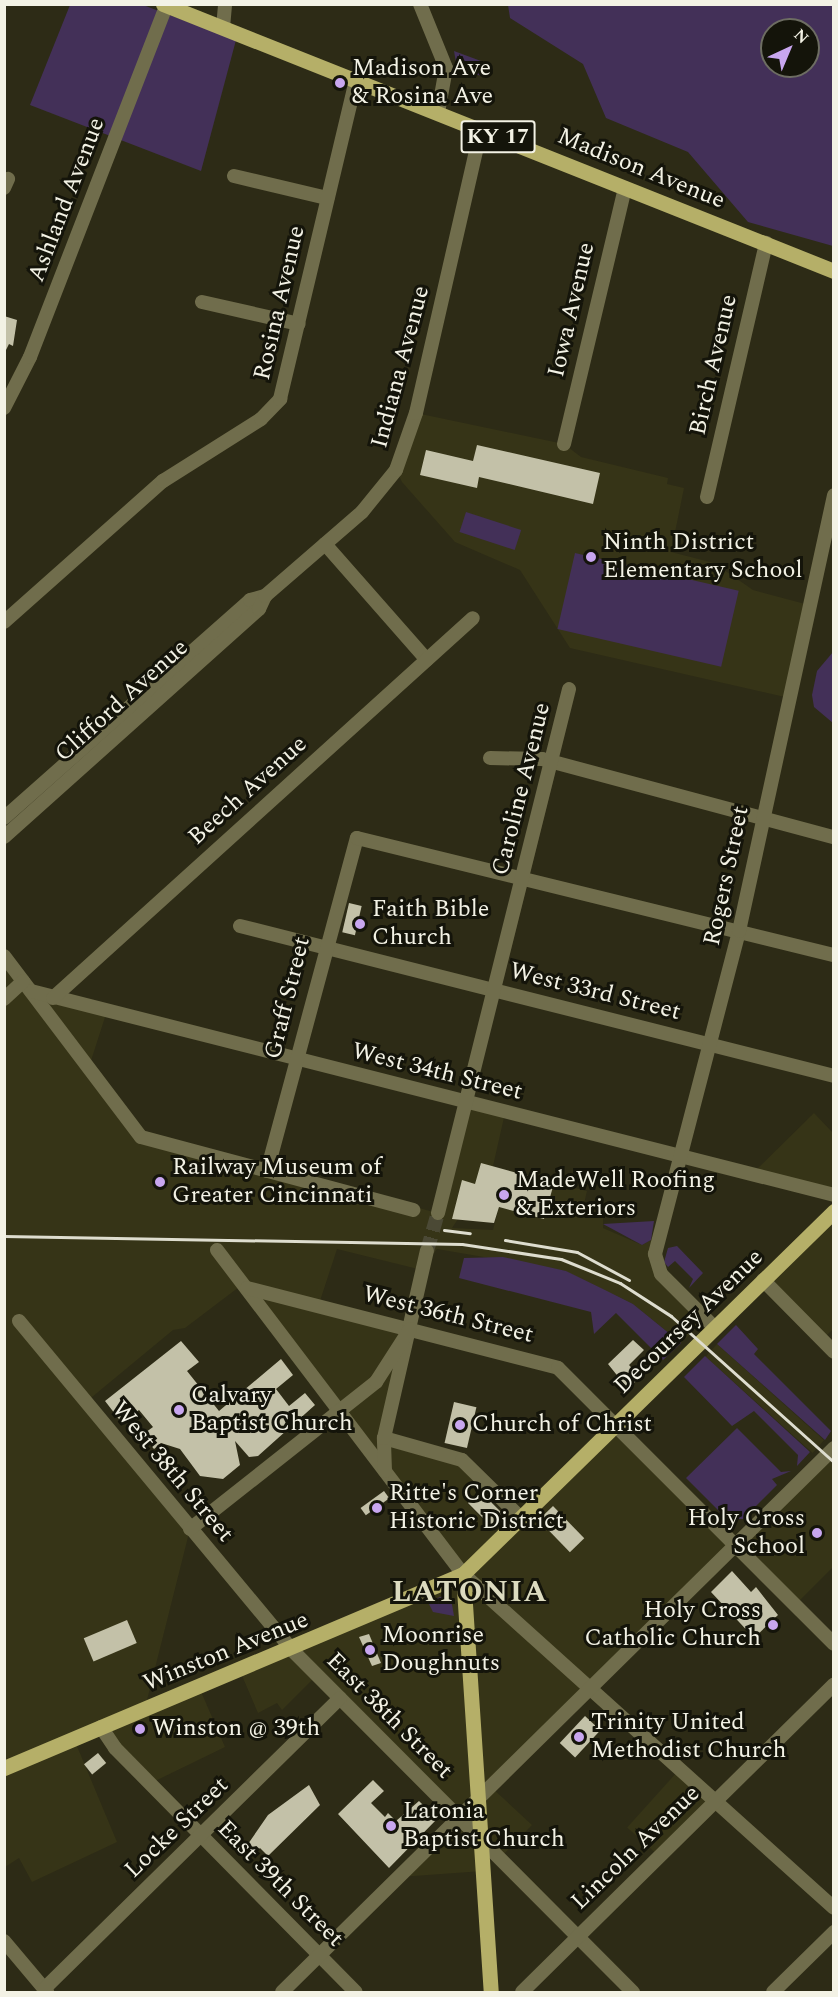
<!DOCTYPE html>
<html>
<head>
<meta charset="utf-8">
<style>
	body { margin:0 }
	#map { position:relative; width:838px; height:1997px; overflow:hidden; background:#2d2b16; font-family:Spectral,serif }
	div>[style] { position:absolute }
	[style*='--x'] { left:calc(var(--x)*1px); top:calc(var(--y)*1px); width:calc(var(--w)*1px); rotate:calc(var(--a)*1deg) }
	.built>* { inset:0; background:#363417; transform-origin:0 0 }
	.green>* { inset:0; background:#433058; transform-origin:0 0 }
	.building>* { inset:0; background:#c3c1a8; transform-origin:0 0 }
	.minor-tunnel>* { height:14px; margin-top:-7px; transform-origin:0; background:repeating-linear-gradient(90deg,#4b4935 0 14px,transparent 0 21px) }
	.minor>* { height:14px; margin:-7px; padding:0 7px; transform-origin:7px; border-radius:7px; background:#706d4c }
	.major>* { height:15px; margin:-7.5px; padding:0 7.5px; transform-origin:7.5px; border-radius:7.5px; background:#b5af68 }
	.rail>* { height:3px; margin:-1.5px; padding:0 1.5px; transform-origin:1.5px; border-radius:1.5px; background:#deddcf }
	.dots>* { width:16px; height:16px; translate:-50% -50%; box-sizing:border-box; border:3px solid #14140a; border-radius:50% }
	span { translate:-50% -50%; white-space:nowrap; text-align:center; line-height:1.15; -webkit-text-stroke:6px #14140a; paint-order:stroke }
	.shield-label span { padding:2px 4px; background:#14140a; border:2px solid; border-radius:4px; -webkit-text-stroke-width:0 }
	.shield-label { font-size:22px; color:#f3f2e5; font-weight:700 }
	.poi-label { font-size:24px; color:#f3f2e5 }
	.left { translate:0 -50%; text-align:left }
	.right { translate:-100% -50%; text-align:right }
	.street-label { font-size:24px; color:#f3f2e5 }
	.district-label { font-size:30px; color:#dcdbc0; font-weight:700; letter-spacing:1.5px }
	.frame { position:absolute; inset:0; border:6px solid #f3f2e5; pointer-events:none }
	.north { position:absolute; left:760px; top:18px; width:60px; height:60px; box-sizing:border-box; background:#14140a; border:2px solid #6d6d62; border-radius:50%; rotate:44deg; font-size:16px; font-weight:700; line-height:24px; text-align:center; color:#f3f2e5 }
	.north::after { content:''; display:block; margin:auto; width:21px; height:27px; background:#c8a6ef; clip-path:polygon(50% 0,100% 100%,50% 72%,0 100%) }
</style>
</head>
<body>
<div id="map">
	<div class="built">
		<div style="clip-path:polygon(416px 413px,564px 444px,581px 457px,668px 478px,667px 484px,684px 488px,671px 552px,714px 563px,753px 590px,809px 605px,789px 698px,570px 648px,520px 570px,455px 542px,402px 482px,396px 470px)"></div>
		<div style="clip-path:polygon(4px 956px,23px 981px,107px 1011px,88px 1070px,131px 1127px,437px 1213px,466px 1103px,505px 1113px,493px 1166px,452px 1228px,493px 1230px,499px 1207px,544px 1219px,554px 1183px,587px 1191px,581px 1217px,603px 1215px,603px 1228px,642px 1245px,651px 1240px,656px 1276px,702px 1323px,681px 1343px,633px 1304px,565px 1271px,437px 1249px,422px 1270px,337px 1249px,319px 1304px,410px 1329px,384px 1438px,441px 1452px,487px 1484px,467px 1503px,501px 1538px,617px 1424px,735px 1543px,825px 1456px,833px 1462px,833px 1567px,794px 1606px,735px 1544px,491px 1787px,532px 1825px,498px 1860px,483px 1845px,483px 1871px,400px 1877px,458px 1819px,317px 1675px,282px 1710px,277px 1703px,258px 1713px,240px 1671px,463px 1574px,243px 1284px,185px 1328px,173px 1330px,86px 1402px,190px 1529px,145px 1708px,199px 1687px,225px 1747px,149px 1784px,101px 1727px,74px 1739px,117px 1842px,32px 1882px,19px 1858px,5px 1867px)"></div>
		<div style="clip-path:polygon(814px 1113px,833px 1133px,833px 1195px,753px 1173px)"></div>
		<div style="clip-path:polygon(833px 1211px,833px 1329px,822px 1340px,763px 1280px)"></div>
		<div style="left:717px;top:1344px;width:144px;height:17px;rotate:42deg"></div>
		<div style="left:678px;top:1771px;width:48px;height:76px;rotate:42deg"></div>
	</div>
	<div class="green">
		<div style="clip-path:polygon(70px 5px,143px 5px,236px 40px,201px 171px,30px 105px)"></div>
		<div style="clip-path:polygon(evenodd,508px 5px,833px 5px,833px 246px,748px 222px,688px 152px,606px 118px,583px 64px,510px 18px,508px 5px,772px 30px,808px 30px,808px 66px,772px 66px,772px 30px)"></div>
		<div style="clip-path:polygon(454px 51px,489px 64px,484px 77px,457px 68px)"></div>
		<div style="left:466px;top:512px;width:58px;height:21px;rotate:18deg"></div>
		<div style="left:575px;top:553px;width:168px;height:78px;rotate:13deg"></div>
		<div style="clip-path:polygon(833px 652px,834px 652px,833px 723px,814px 707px,812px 695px,817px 671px)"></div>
		<div style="clip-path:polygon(654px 1221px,651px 1240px,642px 1245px,603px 1224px)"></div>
		<div style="clip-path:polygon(677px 1246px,703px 1273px,689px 1288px,693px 1279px,675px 1261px,668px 1267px,664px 1262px,668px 1248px)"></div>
		<div style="clip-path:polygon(503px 1257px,566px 1271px,605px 1290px,633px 1304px,681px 1343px,663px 1360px,616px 1313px,594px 1334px,591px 1312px,459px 1278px,464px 1258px)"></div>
		<div style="clip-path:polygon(736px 1325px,758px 1349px,754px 1354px,831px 1431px,825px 1440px,717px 1344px)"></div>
		<div style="clip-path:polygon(705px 1356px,810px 1452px,797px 1466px,798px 1455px,754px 1411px,732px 1426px,684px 1377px)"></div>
		<div style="clip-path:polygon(737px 1428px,781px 1472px,791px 1471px,772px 1479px,777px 1485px,743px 1519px,727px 1519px,686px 1478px)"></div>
		<div style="clip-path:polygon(450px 1593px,454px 1616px,433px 1612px,428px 1602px)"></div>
	</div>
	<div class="building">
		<div style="clip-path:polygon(4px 316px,17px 320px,13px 346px,9px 344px,5px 352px)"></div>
		<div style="clip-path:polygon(477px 445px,600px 473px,593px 504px,479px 477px,477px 488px,420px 475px,426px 450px,473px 461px)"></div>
		<div style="left:349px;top:903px;width:13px;height:30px;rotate:13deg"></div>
		<div style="clip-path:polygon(481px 1163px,554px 1183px,544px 1219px,499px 1207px,494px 1223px,452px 1219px,462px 1180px,475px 1184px)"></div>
		<div style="clip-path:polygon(633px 1340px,644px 1350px,629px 1365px,640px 1377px,628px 1389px,608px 1364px)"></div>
		<div style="clip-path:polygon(181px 1341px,199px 1362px,187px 1371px,219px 1411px,281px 1359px,293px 1375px,276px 1389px,289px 1406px,305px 1393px,315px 1405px,258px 1456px,249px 1457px,235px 1441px,240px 1465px,223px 1479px,200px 1476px,180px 1449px,161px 1443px,154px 1449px,142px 1435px,153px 1427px,139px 1410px,122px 1423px,105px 1401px)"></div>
		<div style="left:454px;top:1402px;width:23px;height:42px;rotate:13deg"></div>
		<div style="left:384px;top:1491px;width:9px;height:29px;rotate:54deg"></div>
		<div style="left:480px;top:1491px;width:37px;height:17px;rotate:45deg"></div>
		<div style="left:553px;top:1506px;width:45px;height:20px;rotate:46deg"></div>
		<div style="clip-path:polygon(732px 1571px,751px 1592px,756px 1587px,778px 1615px,754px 1638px,711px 1592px)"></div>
		<div style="left:127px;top:1620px;width:25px;height:47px;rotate:67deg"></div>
		<div style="clip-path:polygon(369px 1634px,381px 1663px,372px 1666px,359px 1637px)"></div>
		<div style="left:585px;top:1716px;width:21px;height:37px;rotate:43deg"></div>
		<div style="left:98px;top:1753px;width:13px;height:18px;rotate:51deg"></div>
		<div style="clip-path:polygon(373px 1780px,384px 1791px,371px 1803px,385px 1817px,388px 1813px,396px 1821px,419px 1801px,437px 1819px,389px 1868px,338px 1814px)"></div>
		<div style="clip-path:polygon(309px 1785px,320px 1805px,268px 1856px,260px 1848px,256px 1852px,248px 1844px,268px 1815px)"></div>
	</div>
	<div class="minor-tunnel">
		<div style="--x:427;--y:1251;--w:40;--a:-74"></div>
	</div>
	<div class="minor">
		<div style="--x:420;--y:4;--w:69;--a:67.9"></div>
		<div style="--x:446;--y:68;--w:46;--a:100.1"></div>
		<div style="--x:223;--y:28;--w:24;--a:-85"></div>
		<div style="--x:234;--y:176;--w:96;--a:13.3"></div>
		<div style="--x:4;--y:188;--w:10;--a:-66"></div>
		<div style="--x:202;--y:302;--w:99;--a:12.8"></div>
		<div style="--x:4;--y:408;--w:57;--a:-63"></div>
		<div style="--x:30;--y:357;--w:376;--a:-68.8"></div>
		<div style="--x:564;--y:444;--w:263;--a:-76.6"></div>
		<div style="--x:707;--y:497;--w:261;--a:-76.9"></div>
		<div style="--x:325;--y:544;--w:154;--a:48.7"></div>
		<div style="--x:4;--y:622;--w:213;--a:-41.6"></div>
		<div style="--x:163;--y:481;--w:116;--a:-32.3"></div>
		<div style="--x:261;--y:419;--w:28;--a:-46"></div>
		<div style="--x:280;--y:399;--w:327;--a:-76.6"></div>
		<div style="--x:490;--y:758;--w:52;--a:1.1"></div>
		<div style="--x:542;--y:759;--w:302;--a:15"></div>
		<div style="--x:4;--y:818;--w:329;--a:-41.5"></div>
		<div style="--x:250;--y:600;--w:16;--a:-15"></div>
		<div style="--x:4;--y:837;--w:342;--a:-41.8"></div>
		<div style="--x:259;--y:609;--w:14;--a:-65"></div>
		<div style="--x:265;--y:596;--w:128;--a:-40.9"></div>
		<div style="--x:362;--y:512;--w:54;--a:-51"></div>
		<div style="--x:396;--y:470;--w:60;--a:-70.7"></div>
		<div style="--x:416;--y:413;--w:290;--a:-77.1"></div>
		<div style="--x:240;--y:926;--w:613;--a:14.17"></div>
		<div style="--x:4;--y:956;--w:227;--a:52.9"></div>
		<div style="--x:141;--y:1137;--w:282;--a:15"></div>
		<div style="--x:31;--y:991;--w:829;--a:14.25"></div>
		<div style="--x:53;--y:998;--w:566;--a:-42.14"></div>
		<div style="--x:4;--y:999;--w:26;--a:-43"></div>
		<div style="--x:267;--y:1171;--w:345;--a:-74.9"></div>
		<div style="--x:357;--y:838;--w:491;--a:13.8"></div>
		<div style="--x:438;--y:1213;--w:540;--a:-75.96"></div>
		<div style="--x:217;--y:1250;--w:407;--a:52.8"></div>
		<div style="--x:463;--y:1574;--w:499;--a:42"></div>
		<div style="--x:763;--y:1280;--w:101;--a:45.4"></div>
		<div style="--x:247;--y:1288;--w:321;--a:14.4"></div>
		<div style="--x:558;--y:1368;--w:390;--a:45"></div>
		<div style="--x:19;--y:1321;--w:428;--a:50.3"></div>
		<div style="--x:292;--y:1650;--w:483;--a:45.1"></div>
		<div style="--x:715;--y:1328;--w:76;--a:-135"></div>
		<div style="--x:661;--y:1274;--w:21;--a:-107"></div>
		<div style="--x:655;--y:1254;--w:334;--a:-75.4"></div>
		<div style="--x:739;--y:931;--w:446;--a:-77.7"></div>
		<div style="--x:384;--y:1438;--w:81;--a:15.8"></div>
		<div style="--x:462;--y:1460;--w:84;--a:44.5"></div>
		<div style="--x:385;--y:1471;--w:33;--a:-92"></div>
		<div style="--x:384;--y:1438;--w:192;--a:-77.1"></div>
		<div style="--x:190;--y:1529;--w:237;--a:-38.3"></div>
		<div style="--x:376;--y:1382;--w:63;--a:-57.3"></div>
		<div style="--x:101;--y:1727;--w:25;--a:56"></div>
		<div style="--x:115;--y:1748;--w:343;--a:45.4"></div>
		<div style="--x:4;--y:1941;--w:67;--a:49.9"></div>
		<div style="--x:44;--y:1989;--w:415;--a:-44.5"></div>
		<div style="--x:282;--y:1992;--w:775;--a:-44.58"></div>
		<div style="--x:522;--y:1992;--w:438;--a:-44.6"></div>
		<div style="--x:773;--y:1992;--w:86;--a:-44.5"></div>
	</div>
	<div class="major">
		<div style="--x:163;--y:4;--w:722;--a:21.7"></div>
		<div style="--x:463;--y:1574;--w:419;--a:86.2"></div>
		<div style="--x:4;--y:1768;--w:498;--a:-22.9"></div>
		<div style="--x:463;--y:1574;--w:519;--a:-44.38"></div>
	</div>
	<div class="rail">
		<div style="--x:444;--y:1230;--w:26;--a:7"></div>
		<div style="--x:4;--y:1236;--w:458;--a:1"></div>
		<div style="--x:462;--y:1244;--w:100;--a:8.6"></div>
		<div style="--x:561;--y:1259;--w:64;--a:22.1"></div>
		<div style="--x:620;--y:1283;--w:61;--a:32.9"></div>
		<div style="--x:671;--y:1316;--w:219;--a:41.9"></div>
		<div style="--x:505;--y:1240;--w:73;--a:9.5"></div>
		<div style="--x:577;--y:1252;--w:59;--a:28.3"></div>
	</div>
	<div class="dots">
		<div style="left:340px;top:83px;background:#c8a6ef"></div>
		<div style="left:591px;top:557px;background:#c8a6ef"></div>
		<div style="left:360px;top:924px;background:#c8a6ef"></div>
		<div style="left:160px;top:1182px;background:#c8a6ef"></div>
		<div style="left:504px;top:1195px;background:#c8a6ef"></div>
		<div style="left:179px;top:1410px;background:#c8a6ef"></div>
		<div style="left:460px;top:1425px;background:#c8a6ef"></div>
		<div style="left:377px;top:1508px;background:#c8a6ef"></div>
		<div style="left:817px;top:1533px;background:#c8a6ef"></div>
		<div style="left:773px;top:1625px;background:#c8a6ef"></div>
		<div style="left:370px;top:1650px;background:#c8a6ef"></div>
		<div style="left:140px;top:1729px;background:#c8a6ef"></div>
		<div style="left:579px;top:1737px;background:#c8a6ef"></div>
		<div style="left:391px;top:1826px;background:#c8a6ef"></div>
	</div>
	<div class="shield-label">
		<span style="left:498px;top:137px">KY 17</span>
	</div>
	<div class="poi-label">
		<span class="left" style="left:352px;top:83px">Madison Ave<br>&amp; Rosina Ave</span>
		<span class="left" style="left:603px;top:557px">Ninth District<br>Elementary School</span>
		<span class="left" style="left:372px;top:924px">Faith Bible<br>Church</span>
		<span class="left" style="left:172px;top:1182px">Railway Museum of<br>Greater Cincinnati</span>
		<span class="left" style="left:516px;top:1195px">MadeWell Roofing<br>&amp; Exteriors</span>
		<span class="left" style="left:191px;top:1410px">Calvary<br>Baptist Church</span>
		<span class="left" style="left:472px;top:1425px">Church of Christ</span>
		<span class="left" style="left:389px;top:1508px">Ritte's Corner<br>Historic District</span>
		<span class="right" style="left:805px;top:1533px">Holy Cross<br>School</span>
		<span class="right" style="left:761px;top:1625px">Holy Cross<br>Catholic Church</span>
		<span class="left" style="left:382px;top:1650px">Moonrise<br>Doughnuts</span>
		<span class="left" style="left:591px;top:1737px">Trinity United<br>Methodist Church</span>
		<span class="left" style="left:152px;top:1729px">Winston @ 39th</span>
		<span class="left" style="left:403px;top:1826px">Latonia<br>Baptist Church</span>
	</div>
	<div class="street-label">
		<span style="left:641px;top:169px;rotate:22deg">Madison Avenue</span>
		<span style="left:67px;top:200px;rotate:-69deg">Ashland Avenue</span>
		<span style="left:280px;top:303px;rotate:-77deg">Rosina Avenue</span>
		<span style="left:572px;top:310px;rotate:-77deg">Iowa Avenue</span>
		<span style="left:714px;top:365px;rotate:-77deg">Birch Avenue</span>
		<span style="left:401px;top:367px;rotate:-75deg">Indiana Avenue</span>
		<span style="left:122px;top:701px;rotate:-42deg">Clifford Avenue</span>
		<span style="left:522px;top:789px;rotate:-76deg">Caroline Avenue</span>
		<span style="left:248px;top:791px;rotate:-42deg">Beech Avenue</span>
		<span style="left:727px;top:876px;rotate:-78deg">Rogers Street</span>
		<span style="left:595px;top:992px;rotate:14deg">West 33rd Street</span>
		<span style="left:288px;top:998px;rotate:-76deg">Graff Street</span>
		<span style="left:437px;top:1072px;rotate:14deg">West 34th Street</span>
		<span style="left:448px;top:1315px;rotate:14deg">West 36th Street</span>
		<span style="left:689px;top:1322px;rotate:-44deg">Decoursey Avenue</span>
		<span style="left:172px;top:1472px;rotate:50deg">West 38th Street</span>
		<span style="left:226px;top:1652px;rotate:-22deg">Winston Avenue</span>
		<span style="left:389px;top:1716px;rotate:45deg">East 38th Street</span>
		<span style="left:177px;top:1828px;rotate:-44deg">Locke Street</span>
		<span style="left:636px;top:1848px;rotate:-44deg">Lincoln Avenue</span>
		<span style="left:280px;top:1884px;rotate:45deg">East 39th Street</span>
	</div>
	<div class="district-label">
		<span style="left:470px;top:1592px">LATONIA</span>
	</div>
	<div class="frame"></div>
	<div class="north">N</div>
</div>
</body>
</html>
